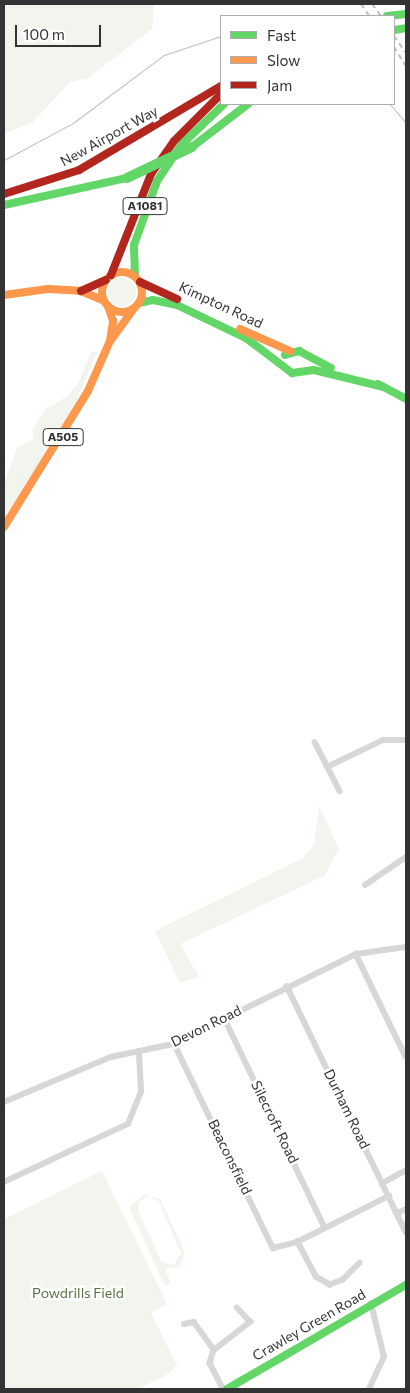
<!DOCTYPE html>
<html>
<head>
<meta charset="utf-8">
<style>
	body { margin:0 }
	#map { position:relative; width:410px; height:1393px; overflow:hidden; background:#fff; font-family:Commissioner,sans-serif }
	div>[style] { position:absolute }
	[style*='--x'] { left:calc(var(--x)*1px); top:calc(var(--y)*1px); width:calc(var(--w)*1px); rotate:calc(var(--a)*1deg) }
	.green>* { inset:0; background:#f1f5ed }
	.round { border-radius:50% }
	.street>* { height:5.5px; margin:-2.75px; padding:0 2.75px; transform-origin:2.75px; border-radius:2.75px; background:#d7d7d7 }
	.fast>* { height:8px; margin:-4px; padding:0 4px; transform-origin:4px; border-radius:4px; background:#63d668 }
	.slow>* { height:8px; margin:-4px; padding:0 4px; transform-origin:4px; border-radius:4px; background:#ff974d }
	.slow>.ring { margin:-4px; padding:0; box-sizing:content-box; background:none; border:8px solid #ff974d; border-radius:50% }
	.jam>* { height:8px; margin:-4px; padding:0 4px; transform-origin:4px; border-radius:4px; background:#b3261e }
	.tram>* { height:1px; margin:-0.5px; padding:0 0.5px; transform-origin:0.5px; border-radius:0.5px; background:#bebebe }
	.rail>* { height:2px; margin-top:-1px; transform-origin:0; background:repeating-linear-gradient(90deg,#bebebe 0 5px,transparent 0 9px) }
	.fast-bridge>* { height:10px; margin:-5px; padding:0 5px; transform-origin:5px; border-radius:5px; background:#63d668 }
	span { translate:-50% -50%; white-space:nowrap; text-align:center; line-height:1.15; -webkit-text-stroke:5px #fff; paint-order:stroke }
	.shield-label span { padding:1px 4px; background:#fff; border:1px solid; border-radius:4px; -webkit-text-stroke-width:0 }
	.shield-label { font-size:12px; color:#333; font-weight:700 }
	.street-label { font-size:14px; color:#333 }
	.park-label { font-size:14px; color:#56703f }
	.frame { position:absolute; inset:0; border:5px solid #333; pointer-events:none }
	.legend { position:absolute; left:220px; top:15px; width:175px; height:90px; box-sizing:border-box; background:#fff; border:1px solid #adadad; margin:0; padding:6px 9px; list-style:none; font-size:15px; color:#333 }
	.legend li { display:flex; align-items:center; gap:10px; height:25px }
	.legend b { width:25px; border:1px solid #adadad }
	.scale { position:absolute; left:15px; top:25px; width:86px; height:22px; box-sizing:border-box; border:2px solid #333; border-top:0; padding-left:6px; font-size:15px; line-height:18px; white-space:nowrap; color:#333; -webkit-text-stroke:4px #fff; paint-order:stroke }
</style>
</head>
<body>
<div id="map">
	<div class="green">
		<div style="clip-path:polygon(4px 4px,154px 4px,152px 29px,88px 78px,70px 82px,33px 122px,4px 134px)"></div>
		<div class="round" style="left:108px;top:278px;width:28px;height:28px"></div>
		<div style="clip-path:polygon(91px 352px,98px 352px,72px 409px,4px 518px,4px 484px,17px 448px,34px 439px,32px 430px,46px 409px,68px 396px,79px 382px)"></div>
		<div style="clip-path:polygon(319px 806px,339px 849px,324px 876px,180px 944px,199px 977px,180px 983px,155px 931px,303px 858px,314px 845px)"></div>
		<div style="clip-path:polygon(102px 1171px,167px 1304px,151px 1313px,178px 1368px,174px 1367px,170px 1373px,138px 1389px,4px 1389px,4px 1219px)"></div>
		<div style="clip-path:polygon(evenodd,145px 1194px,161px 1200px,185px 1253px,179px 1267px,165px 1269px,171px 1283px,165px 1286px,129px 1207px,145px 1194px,150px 1196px,159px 1202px,181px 1253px,174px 1265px,161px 1261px,138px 1210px,140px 1201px,150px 1196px)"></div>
	</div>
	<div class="street">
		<div style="--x:315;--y:742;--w:55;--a:63"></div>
		<div style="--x:327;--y:767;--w:62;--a:-25.7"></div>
		<div style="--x:383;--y:740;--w:23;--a:0"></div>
		<div style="--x:365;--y:885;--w:50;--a:-34.3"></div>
		<div style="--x:356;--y:954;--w:114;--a:64.1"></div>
		<div style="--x:287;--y:986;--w:273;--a:64.2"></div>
		<div style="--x:224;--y:1017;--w:234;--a:64.4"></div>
		<div style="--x:174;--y:1043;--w:228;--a:64.2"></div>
		<div style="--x:273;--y:1248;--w:25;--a:-14"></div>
		<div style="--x:4;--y:1102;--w:116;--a:-22.8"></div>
		<div style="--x:111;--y:1057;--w:63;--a:-11.8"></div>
		<div style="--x:173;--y:1044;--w:204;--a:-26.2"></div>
		<div style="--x:356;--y:954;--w:50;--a:-8"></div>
		<div style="--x:4;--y:1182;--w:137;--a:-25.1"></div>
		<div style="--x:128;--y:1124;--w:35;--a:-68"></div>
		<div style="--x:141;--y:1092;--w:40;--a:-92.9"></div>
		<div style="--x:383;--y:1183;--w:26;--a:-29"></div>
		<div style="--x:398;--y:1213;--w:9;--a:-27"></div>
		<div style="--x:360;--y:1263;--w:24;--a:135"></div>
		<div style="--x:343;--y:1280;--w:14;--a:159"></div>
		<div style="--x:330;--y:1285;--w:16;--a:-150"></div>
		<div style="--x:316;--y:1277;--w:40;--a:-118"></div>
		<div style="--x:297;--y:1242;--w:103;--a:-26.6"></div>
		<div style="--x:184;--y:1324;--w:10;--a:-11"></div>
		<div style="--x:194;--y:1322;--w:34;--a:54"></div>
		<div style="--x:214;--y:1350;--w:14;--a:107"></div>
		<div style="--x:210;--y:1363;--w:29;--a:63"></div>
		<div style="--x:214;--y:1350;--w:46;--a:-37.9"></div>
		<div style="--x:250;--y:1322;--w:19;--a:-133"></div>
		<div style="--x:369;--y:1389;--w:35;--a:-65"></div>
		<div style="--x:384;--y:1357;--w:55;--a:-103.8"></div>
	</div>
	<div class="fast">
		<div style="--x:387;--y:16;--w:19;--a:-6"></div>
		<div style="--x:394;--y:30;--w:12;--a:-9"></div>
		<div style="--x:192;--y:147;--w:71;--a:-37.5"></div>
		<div style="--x:4;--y:205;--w:126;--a:-12.4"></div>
		<div style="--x:135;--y:276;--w:31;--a:-92"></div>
		<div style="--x:134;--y:245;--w:68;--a:-70.2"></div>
		<div style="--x:157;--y:181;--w:45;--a:-56"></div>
		<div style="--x:182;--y:144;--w:58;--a:-43.6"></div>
		<div style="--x:139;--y:303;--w:14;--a:-12"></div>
		<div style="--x:153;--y:300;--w:25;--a:12"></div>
		<div style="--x:177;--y:305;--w:76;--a:25.6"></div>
		<div style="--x:246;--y:338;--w:58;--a:37.3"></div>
		<div style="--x:292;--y:373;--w:22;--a:-8"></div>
		<div style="--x:314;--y:370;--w:71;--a:13.8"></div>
		<div style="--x:285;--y:355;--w:15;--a:-16"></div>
		<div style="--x:299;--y:351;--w:36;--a:28"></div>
		<div style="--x:378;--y:384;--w:32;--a:28"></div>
		<div style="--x:227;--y:1389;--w:207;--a:-30.2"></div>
	</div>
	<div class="slow">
		<div class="ring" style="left:102px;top:272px;width:32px;height:32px"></div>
		<div style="--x:4;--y:295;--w:44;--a:-7.8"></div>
		<div style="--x:48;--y:289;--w:33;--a:3"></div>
		<div style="--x:81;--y:291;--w:25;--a:23"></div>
		<div style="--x:240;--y:329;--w:55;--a:23.7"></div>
		<div style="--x:111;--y:340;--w:39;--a:-54"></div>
		<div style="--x:4;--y:527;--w:160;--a:-58.3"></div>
		<div style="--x:88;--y:391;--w:55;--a:-66.3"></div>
		<div style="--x:110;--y:341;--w:20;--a:-81"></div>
		<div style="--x:113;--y:321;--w:16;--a:-108"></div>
	</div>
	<div class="jam">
		<div style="--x:4;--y:194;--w:79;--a:-17.7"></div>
		<div style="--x:79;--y:170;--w:165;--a:-30.6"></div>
		<div style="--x:111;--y:275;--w:109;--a:-68.4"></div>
		<div style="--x:151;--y:174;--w:40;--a:-55.1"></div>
		<div style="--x:174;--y:141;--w:66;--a:-45"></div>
		<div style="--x:140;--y:282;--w:41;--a:24.7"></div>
		<div style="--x:81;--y:291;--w:27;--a:-24"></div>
	</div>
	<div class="tram">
		<div style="--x:390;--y:104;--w:25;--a:50"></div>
		<div style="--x:4;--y:160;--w:78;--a:-28.2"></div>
		<div style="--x:73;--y:123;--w:114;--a:-36.8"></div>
		<div style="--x:164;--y:55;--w:60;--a:-18.4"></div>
	</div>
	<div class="rail">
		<div style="--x:361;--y:4;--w:14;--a:56"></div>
		<div style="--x:372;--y:4;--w:15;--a:53"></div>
		<div style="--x:394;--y:36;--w:19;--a:55"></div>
		<div style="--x:394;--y:47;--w:22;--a:58"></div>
	</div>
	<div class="fast-bridge">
		<div style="--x:127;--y:178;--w:72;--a:-25.5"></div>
	</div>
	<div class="shield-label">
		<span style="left:145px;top:206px">A1081</span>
		<span style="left:63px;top:437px">A505</span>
	</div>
	<div class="street-label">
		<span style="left:109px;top:136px;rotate:-29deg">New Airport Way</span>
		<span style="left:221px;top:305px;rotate:25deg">Kimpton Road</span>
		<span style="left:206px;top:1026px;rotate:-26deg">Devon Road</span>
		<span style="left:347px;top:1109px;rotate:64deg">Durham Road</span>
		<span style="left:275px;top:1122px;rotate:64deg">Silecroft Road</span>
		<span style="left:230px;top:1157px;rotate:64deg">Beaconsfield</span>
		<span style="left:309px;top:1325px;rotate:-30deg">Crawley Green Road</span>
	</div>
	<div class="park-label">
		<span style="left:78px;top:1293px">Powdrills Field</span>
	</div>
	<div class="frame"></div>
	<ul class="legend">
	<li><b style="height:6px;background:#63d668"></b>Fast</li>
	<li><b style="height:6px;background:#ff974d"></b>Slow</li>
	<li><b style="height:6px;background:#b3261e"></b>Jam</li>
	</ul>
	<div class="scale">100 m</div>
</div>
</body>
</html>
